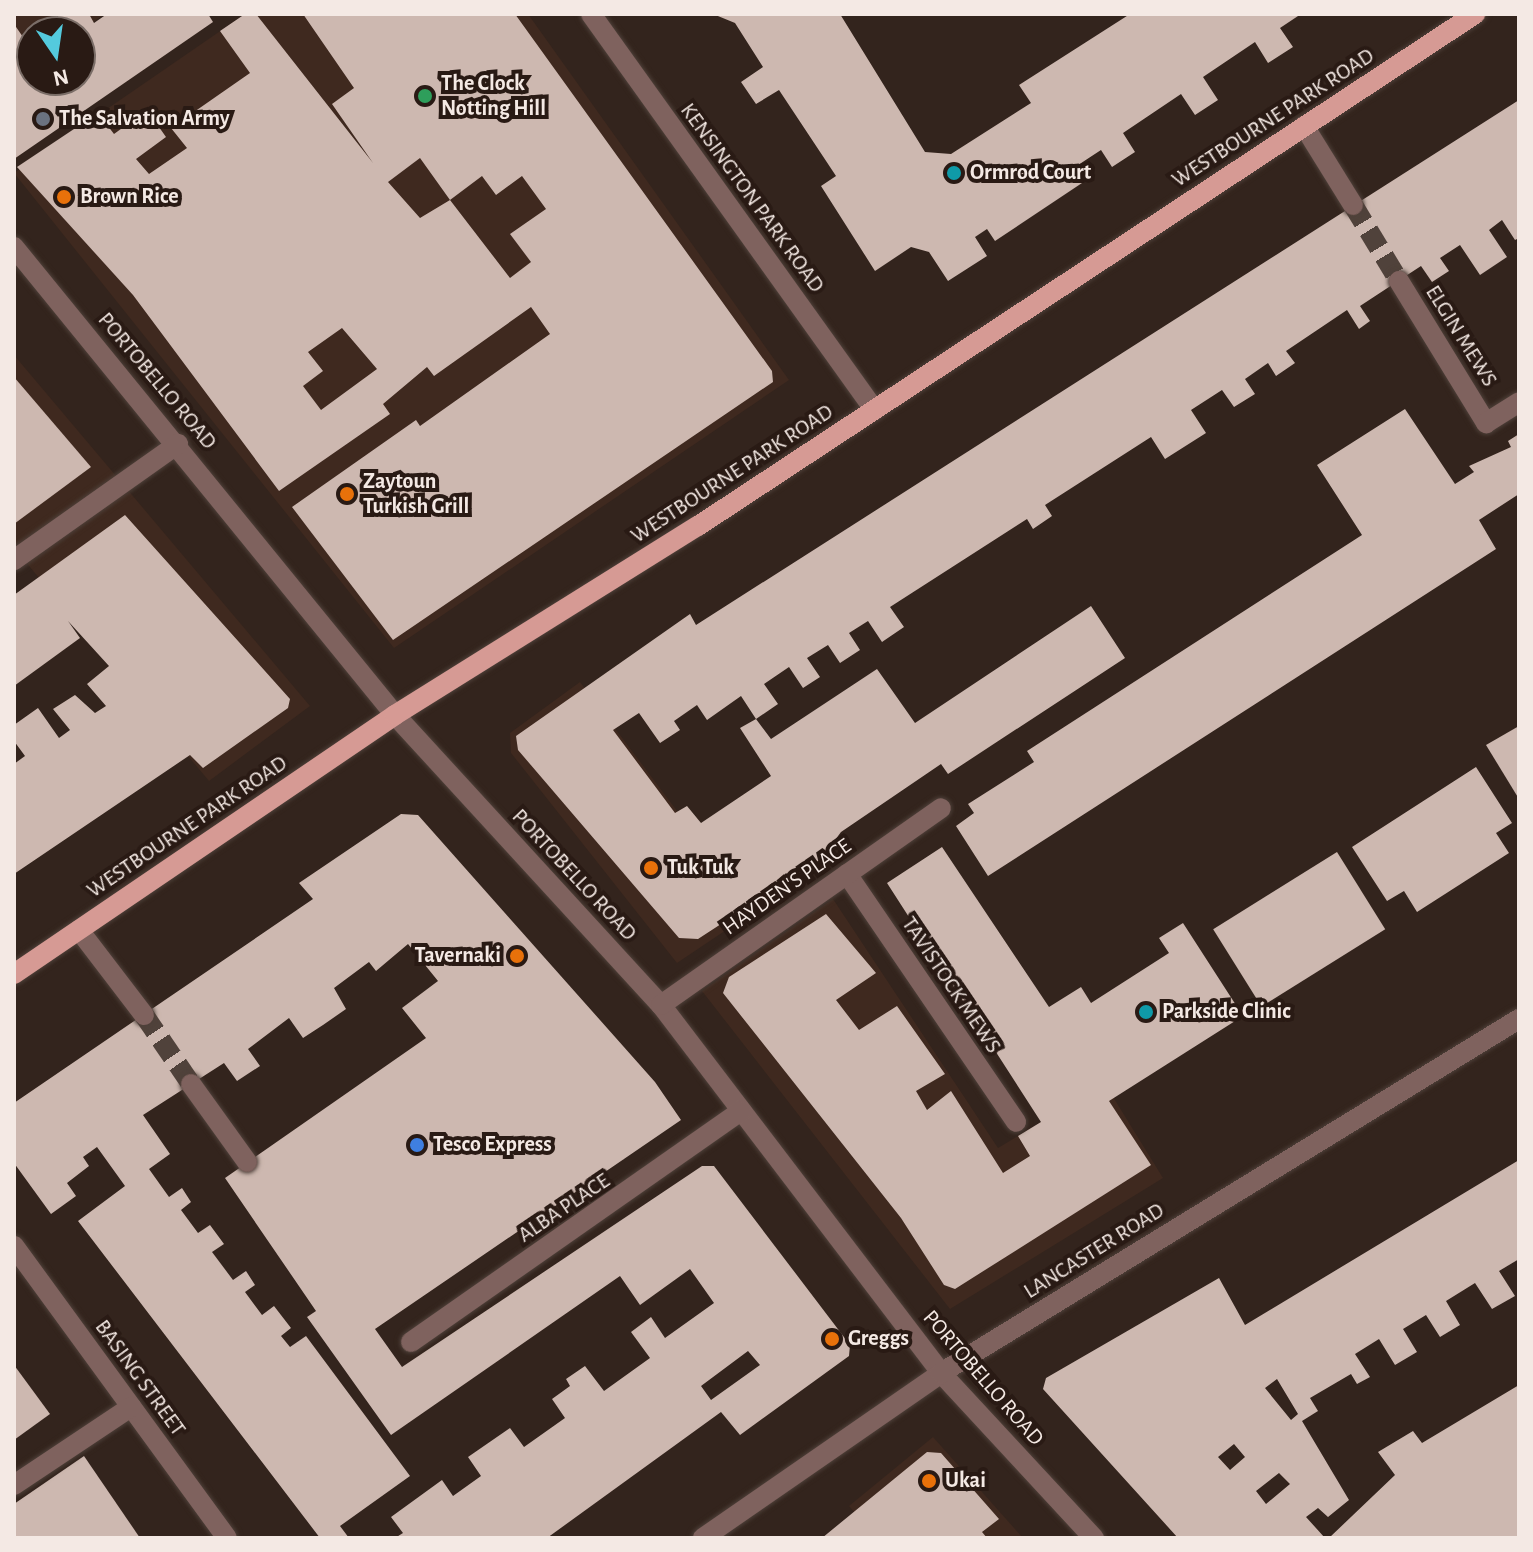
<!DOCTYPE html>
<html>
<head>
<meta charset="utf-8">
<style>
	body { margin:0 }
	#map { position:relative; width:1533px; height:1552px; overflow:hidden; background:#33241d; font-family:"Alegreya Sans",sans-serif }
	div>[style] { position:absolute }
	[style*='--x'] { left:calc(var(--x)*1px); top:calc(var(--y)*1px); width:calc(var(--w)*1px); rotate:calc(var(--a)*1deg) }
	.built>* { inset:0; background:#3f291f }
	.building>* { inset:0; background:#cdb8b0; transform-origin:0 0 }
	.minor-tunnel>* { height:20px; margin-top:-10px; transform-origin:0; background:repeating-linear-gradient(90deg,#50423b 0 20px,transparent 0 30px) }
	.roads { filter:drop-shadow(0 0 2px #4e4039) drop-shadow(0 0 2px #4e4039) }
	.minor>* { height:20px; margin:-10px; padding:0 10px; transform-origin:10px; border-radius:10px; background:#7f625e }
	.major>* { height:20px; margin:-10px; padding:0 10px; transform-origin:10px; border-radius:10px; background:#d69a94 }
	.dots>* { width:22px; height:22px; translate:-50% -50%; box-sizing:border-box; border:4px solid #291a14; border-radius:50% }
	span { translate:-50% -50%; white-space:nowrap; text-align:center; line-height:1.15; -webkit-text-stroke:8px #291a14; paint-order:stroke }
	.poi-label { font-size:22px; color:#f4e9e4; font-weight:700 }
	.left { translate:0 -50%; text-align:left }
	.right { translate:-100% -50%; text-align:right }
	.street-label { font-size:22px; color:#f4e9e4 }
	.frame { position:absolute; inset:0; border:16px solid #f4e9e4; pointer-events:none }
	.north { position:absolute; left:16px; top:16px; width:80px; height:80px; box-sizing:border-box; background:#291a14; border:2px solid #7a6d67; border-radius:50%; rotate:167deg; font-size:22px; font-weight:700; line-height:32px; text-align:center; color:#f4e9e4 }
	.north::after { content:''; display:block; margin:auto; width:28px; height:36px; background:#54cadd; clip-path:polygon(50% 0,100% 100%,50% 72%,0 100%) }
</style>
</head>
<body>
<div id="map">
	<div class="built">
		<div style="clip-path:polygon(14px 14px,105px 14px,78px 32px,32px 32px,32px 62px,14px 74px)"></div>
		<div style="clip-path:polygon(245px 14px,528px 14px,789px 380px,394px 648px,14px 173px)"></div>
		<div style="clip-path:polygon(14px 355px,310px 706px,209px 781px,14px 548px)"></div>
		<div style="clip-path:polygon(580px 682px,753px 912px,677px 963px,511px 753px,510px 733px)"></div>
		<div style="clip-path:polygon(833px 899px,998px 1148px,1105px 1084px,1163px 1178px,950px 1309px,702px 991px)"></div>
		<div style="clip-path:polygon(933px 1437px,1023px 1538px,876px 1538px,849px 1506px)"></div>
	</div>
	<div class="building">
		<div style="clip-path:polygon(56px 14px,89px 14px,94px 23px,107px 14px,208px 14px,213px 22px,14px 159px,14px 24px,25px 40px,32px 36px,32px 80px,80px 80px,80px 32px,40px 32px,60px 20px)"></div>
		<div style="clip-path:polygon(evenodd,245px 14px,256px 14px,373px 163px,332px 104px,354px 88px,303px 14px,515px 14px,772px 371px,773px 382px,393px 640px,292px 507px,416px 420px,420px 426px,550px 334px,531px 307px,434px 376px,427px 367px,383px 404px,390px 414px,279px 491px,133px 295px,17px 167px,98px 113px,114px 134px,147px 110px,166px 137px,136px 159px,149px 174px,187px 148px,171px 128px,250px 73px,220px 31px,245px 14px,420px 158px,450px 200px,482px 176px,496px 195px,522px 176px,546px 209px,510px 234px,531px 262px,510px 278px,450px 200px,420px 218px,388px 182px,420px 158px,245px 14px,342px 328px,377px 369px,321px 410px,303px 386px,323px 371px,308px 352px,342px 328px)"></div>
		<div style="clip-path:polygon(713px 14px,840px 14px,925px 152px,951px 154px,1031px 103px,1019px 85px,1130px 14px,1301px 14px,1280px 28px,1293px 47px,1268px 63px,1255px 42px,1203px 77px,1218px 100px,1195px 115px,1181px 94px,1123px 133px,1135px 152px,1112px 167px,1101px 150px,1072px 169px,1082px 183px,995px 241px,987px 229px,975px 237px,987px 256px,948px 281px,929px 252px,911px 247px,875px 271px,821px 186px,836px 176px,779px 90px,756px 104px,741px 82px,763px 67px,735px 23px)"></div>
		<div style="clip-path:polygon(1519px 100px,1519px 238px,1515px 240px,1502px 220px,1489px 230px,1507px 257px,1480px 275px,1460px 245px,1440px 258px,1449px 271px,1432px 282px,1421px 266px,1360px 306px,1370px 321px,1359px 329px,1347px 310px,1286px 351px,1295px 363px,1276px 376px,1268px 363px,1245px 379px,1255px 394px,1234px 407px,1222px 390px,1191px 410px,1206px 433px,1165px 459px,1151px 437px,1045px 505px,1052px 516px,1033px 529px,1027px 519px,890px 607px,904px 627px,882px 642px,868px 621px,849px 633px,860px 650px,840px 663px,828px 645px,807px 658px,820px 677px,803px 688px,789px 667px,764px 684px,778px 704px,756px 719px,741px 696px,707px 720px,697px 705px,674px 721px,680px 730px,660px 743px,639px 713px,613px 730px,675px 813px,687px 806px,701px 823px,771px 776px,740px 728px,756px 719px,771px 739px,877px 669px,915px 723px,1091px 606px,1125px 658px,948px 774px,941px 764px,841px 832px,821px 859px,698px 939px,679px 938px,518px 750px,516px 736px,690px 614px,696px 625px)"></div>
		<div style="clip-path:polygon(14px 377px,91px 467px,14px 524px)"></div>
		<div style="clip-path:polygon(1405px 409px,1455px 484px,1474px 472px,1469px 466px,1511px 447px,1508px 441px,1519px 434px,1519px 494px,1479px 520px,1496px 549px,988px 876px,956px 826px,974px 813px,968px 804px,1034px 762px,1027px 751px,1362px 535px,1317px 465px)"></div>
		<div style="clip-path:polygon(125px 515px,290px 699px,288px 708px,203px 768px,190px 755px,14px 874px,14px 764px,25px 756px,14px 741px,14px 725px,38px 708px,59px 738px,70px 730px,53px 709px,75px 695px,95px 713px,106px 706px,87px 684px,109px 666px,68px 621px,80px 638px,14px 686px,14px 595px)"></div>
		<div style="clip-path:polygon(1519px 726px,1519px 799px,1486px 745px)"></div>
		<div style="clip-path:polygon(1476px 767px,1512px 823px,1496px 833px,1509px 853px,1417px 912px,1404px 891px,1387px 901px,1352px 847px)"></div>
		<div style="clip-path:polygon(evenodd,401px 814px,418px 815px,655px 1082px,681px 1120px,375px 1329px,402px 1367px,702px 1166px,714px 1166px,850px 1345px,849px 1356px,740px 1435px,721px 1412px,547px 1538px,395px 1538px,403px 1533px,391px 1517px,442px 1480px,453px 1496px,481px 1476px,468px 1457px,510px 1428px,524px 1447px,565px 1418px,552px 1399px,570px 1386px,566px 1379px,585px 1366px,604px 1391px,650px 1358px,631px 1332px,651px 1317px,665px 1338px,714px 1303px,690px 1269px,640px 1305px,620px 1276px,391px 1435px,307px 1317px,316px 1311px,225px 1178px,426px 1038px,402px 1008px,438px 981px,408px 944px,376px 971px,369px 962px,334px 988px,346px 1009px,323px 1025px,303px 1038px,289px 1018px,248px 1049px,260px 1066px,237px 1081px,224px 1063px,143px 1115px,170px 1154px,149px 1169px,169px 1197px,182px 1188px,191px 1202px,181px 1210px,198px 1233px,210px 1225px,224px 1244px,212px 1252px,233px 1280px,246px 1271px,255px 1285px,245px 1292px,262px 1315px,274px 1306px,291px 1328px,281px 1336px,290px 1347px,306px 1336px,410px 1476px,340px 1526px,349px 1538px,320px 1538px,78px 1221px,125px 1186px,97px 1147px,83px 1157px,89px 1166px,67px 1183px,76px 1196px,51px 1214px,14px 1163px,14px 1103px,313px 899px,299px 883px,401px 814px,748px 1351px,760px 1365px,711px 1400px,701px 1386px,748px 1351px)"></div>
		<div style="clip-path:polygon(942px 847px,1049px 1007px,1081px 987px,1091px 1003px,1169px 953px,1159px 938px,1183px 923px,1243px 1016px,1109px 1101px,1151px 1165px,955px 1289px,944px 1285px,901px 1218px,723px 993px,729px 977px,826px 914px,876px 973px,836px 1000px,859px 1030px,897px 1006px,945px 1074px,916px 1091px,927px 1110px,951px 1091px,1003px 1173px,1030px 1156px,1018px 1136px,1041px 1122px,887px 883px)"></div>
		<div style="left:1337px;top:852px;width:91px;height:146px;rotate:58deg"></div>
		<div style="clip-path:polygon(evenodd,1519px 1160px,1519px 1259px,1499px 1271px,1515px 1296px,1492px 1309px,1475px 1283px,1446px 1301px,1460px 1325px,1440px 1337px,1426px 1315px,1403px 1329px,1417px 1352px,1395px 1365px,1379px 1339px,1355px 1354px,1370px 1377px,1357px 1384px,1351px 1374px,1310px 1398px,1318px 1411px,1302px 1421px,1349px 1500px,1328px 1517px,1318px 1508px,1306px 1517px,1325px 1538px,1178px 1538px,1043px 1389px,1046px 1378px,1219px 1278px,1245px 1325px,1519px 1160px,1277px 1379px,1298px 1414px,1291px 1420px,1265px 1388px,1277px 1379px,1519px 1160px,1234px 1444px,1245px 1457px,1230px 1470px,1218px 1457px,1234px 1444px,1519px 1160px,1279px 1473px,1290px 1484px,1266px 1504px,1256px 1491px,1279px 1473px)"></div>
		<div style="clip-path:polygon(14px 1365px,50px 1414px,14px 1440px)"></div>
		<div style="clip-path:polygon(1519px 1385px,1519px 1538px,1329px 1538px,1395px 1475px,1378px 1452px,1413px 1431px,1422px 1443px)"></div>
		<div style="clip-path:polygon(927px 1452px,941px 1453px,999px 1519px,982px 1532px,987px 1538px,822px 1538px)"></div>
		<div style="clip-path:polygon(84px 1456px,140px 1538px,14px 1538px,14px 1504px)"></div>
	</div>
	<div class="minor-tunnel">
		<div style="--x:1353;--y:205;--w:89;--a:58.8"></div>
		<div style="--x:144;--y:1015;--w:83;--a:55.7"></div>
	</div>
	<div class="roads">
		<div class="minor">
			<div style="--x:591;--y:14;--w:487;--a:54.4"></div>
			<div style="--x:1304;--y:126;--w:93;--a:58.2"></div>
			<div style="--x:14;--y:247;--w:603;--a:50.85"></div>
			<div style="--x:395;--y:715;--w:394;--a:47.5"></div>
			<div style="--x:661;--y:1005;--w:462;--a:52.7"></div>
			<div style="--x:941;--y:1373;--w:225;--a:47.2"></div>
			<div style="--x:1399;--y:281;--w:167;--a:58.5"></div>
			<div style="--x:1486;--y:423;--w:39;--a:-32"></div>
			<div style="--x:14;--y:560;--w:201;--a:-35.3"></div>
			<div style="--x:847;--y:874;--w:300;--a:55.7"></div>
			<div style="--x:79;--y:930;--w:107;--a:52.6"></div>
			<div style="--x:661;--y:1005;--w:342;--a:-35.1"></div>
			<div style="--x:191;--y:1084;--w:96;--a:54.3"></div>
			<div style="--x:14;--y:1246;--w:361;--a:53.9"></div>
			<div style="--x:411;--y:1342;--w:403;--a:-35"></div>
			<div style="--x:14;--y:1485;--w:141;--a:-33.7"></div>
			<div style="--x:703;--y:1538;--w:290;--a:-34.7"></div>
			<div style="--x:941;--y:1373;--w:678;--a:-31.49"></div>
		</div>
		<div class="major">
			<div style="--x:14;--y:974;--w:461;--a:-34.2"></div>
			<div style="--x:395;--y:715;--w:357;--a:-32"></div>
			<div style="--x:698;--y:526;--w:931;--a:-33.38"></div>
		</div>
	</div>
	<div class="dots">
		<div style="left:425px;top:96px;background:#2e9e5b"></div>
		<div style="left:43px;top:119px;background:#6b7280"></div>
		<div style="left:954px;top:173px;background:#0f9aa8"></div>
		<div style="left:64px;top:197px;background:#e8710a"></div>
		<div style="left:347px;top:494px;background:#e8710a"></div>
		<div style="left:651px;top:868px;background:#e8710a"></div>
		<div style="left:517px;top:956px;background:#e8710a"></div>
		<div style="left:1146px;top:1012px;background:#0f9aa8"></div>
		<div style="left:417px;top:1145px;background:#3f7fe0"></div>
		<div style="left:832px;top:1339px;background:#e8710a"></div>
		<div style="left:929px;top:1481px;background:#e8710a"></div>
	</div>
	<div class="poi-label">
		<span class="left" style="left:441px;top:96px">The Clock<br>Notting Hill</span>
		<span class="left" style="left:59px;top:119px">The Salvation Army</span>
		<span class="left" style="left:970px;top:173px">Ormrod Court</span>
		<span class="left" style="left:80px;top:197px">Brown Rice</span>
		<span class="left" style="left:363px;top:494px">Zaytoun<br>Turkish Grill</span>
		<span class="left" style="left:667px;top:868px">Tuk Tuk</span>
		<span class="right" style="left:501px;top:956px">Tavernaki</span>
		<span class="left" style="left:1162px;top:1012px">Parkside Clinic</span>
		<span class="left" style="left:433px;top:1145px">Tesco Express</span>
		<span class="left" style="left:848px;top:1339px">Greggs</span>
		<span class="left" style="left:945px;top:1481px">Ukai</span>
	</div>
	<div class="street-label">
		<span style="left:1273px;top:118px;rotate:-33deg">WESTBOURNE PARK ROAD</span>
		<span style="left:752px;top:198px;rotate:54deg">KENSINGTON PARK ROAD</span>
		<span style="left:1461px;top:336px;rotate:58deg">ELGIN MEWS</span>
		<span style="left:157px;top:381px;rotate:50deg">PORTOBELLO ROAD</span>
		<span style="left:732px;top:474px;rotate:-33deg">WESTBOURNE PARK ROAD</span>
		<span style="left:187px;top:827px;rotate:-34deg">WESTBOURNE PARK ROAD</span>
		<span style="left:574px;top:875px;rotate:47deg">PORTOBELLO ROAD</span>
		<span style="left:787px;top:887px;rotate:-35deg">HAYDEN'S PLACE</span>
		<span style="left:951px;top:985px;rotate:56deg">TAVISTOCK MEWS</span>
		<span style="left:564px;top:1208px;rotate:-34deg">ALBA PLACE</span>
		<span style="left:1094px;top:1251px;rotate:-32deg">LANCASTER ROAD</span>
		<span style="left:140px;top:1378px;rotate:54deg">BASING STREET</span>
		<span style="left:983px;top:1378px;rotate:49deg">PORTOBELLO ROAD</span>
	</div>
	<div class="frame"></div>
	<div class="north">N</div>
</div>
</body>
</html>
